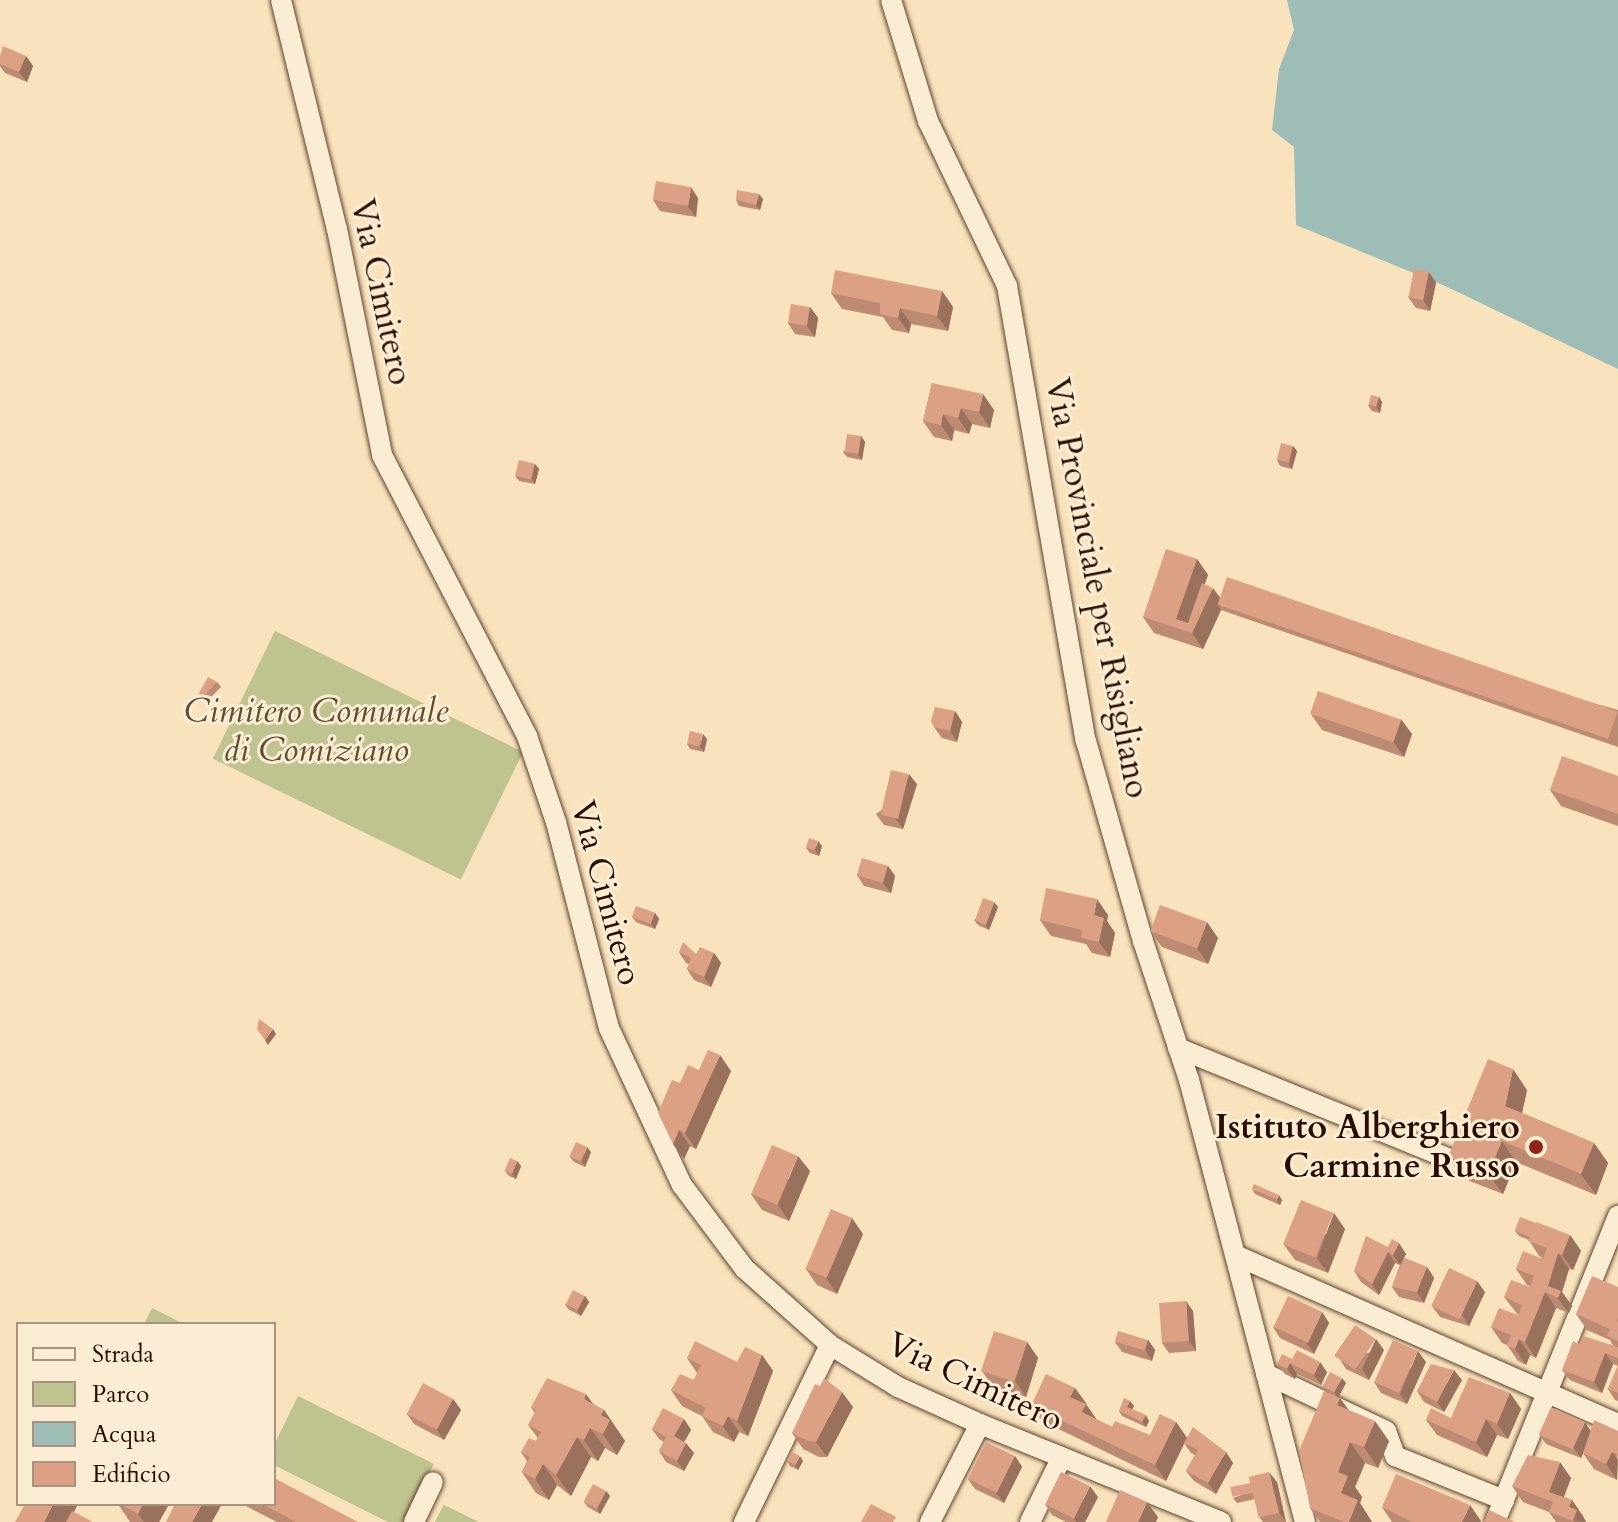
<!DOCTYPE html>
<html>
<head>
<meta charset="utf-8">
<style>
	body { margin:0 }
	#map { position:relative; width:1618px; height:1522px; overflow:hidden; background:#f9e3bc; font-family:Cardo,serif }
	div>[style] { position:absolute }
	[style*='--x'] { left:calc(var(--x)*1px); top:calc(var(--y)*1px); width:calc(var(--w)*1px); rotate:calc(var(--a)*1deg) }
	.green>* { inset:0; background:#bfc38f; transform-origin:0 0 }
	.water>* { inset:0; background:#9ebdb6 }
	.roads { filter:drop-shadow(0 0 2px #5e422f) drop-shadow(0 0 2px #5e422f) }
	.minor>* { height:20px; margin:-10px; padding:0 10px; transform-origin:10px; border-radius:10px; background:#fbedd3 }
	.wall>* { inset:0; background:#bd8a72 }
	.shaded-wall>* { inset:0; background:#9a715c }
	.building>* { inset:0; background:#dca184; transform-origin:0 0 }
	.dots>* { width:22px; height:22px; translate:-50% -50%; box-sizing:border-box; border:4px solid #fbedd3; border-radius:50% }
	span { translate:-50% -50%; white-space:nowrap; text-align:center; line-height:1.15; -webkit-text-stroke:6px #fbedd3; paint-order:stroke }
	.street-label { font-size:34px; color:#2b0d00 }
	.park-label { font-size:34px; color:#5f4d32; font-style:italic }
	.poi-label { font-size:34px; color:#2b0d00; font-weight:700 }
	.right { translate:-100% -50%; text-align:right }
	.legend { position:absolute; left:16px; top:1322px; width:260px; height:184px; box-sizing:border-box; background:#fbedd3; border:2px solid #a8937f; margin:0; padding:10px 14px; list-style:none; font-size:24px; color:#2b0d00 }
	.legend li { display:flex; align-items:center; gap:16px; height:40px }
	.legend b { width:40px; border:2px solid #a8937f }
</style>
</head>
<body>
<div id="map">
	<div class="green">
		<div style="left:275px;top:631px;width:276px;height:142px;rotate:26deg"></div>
		<div style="clip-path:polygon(152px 1308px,184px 1324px,144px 1324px)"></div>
		<div style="clip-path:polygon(298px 1396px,434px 1464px,404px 1522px,388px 1522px,274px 1465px,274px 1445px)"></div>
		<div style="clip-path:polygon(444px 1504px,444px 1505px,479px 1522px,435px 1522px)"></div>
	</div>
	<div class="water">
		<div style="clip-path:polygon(1287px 0,1618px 0,1618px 369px,1443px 285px,1296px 225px,1294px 147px,1272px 130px,1279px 69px,1294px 30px)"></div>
	</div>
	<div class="roads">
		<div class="minor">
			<div style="--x:281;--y:0;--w:236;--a:76.3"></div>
			<div style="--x:337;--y:229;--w:230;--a:78.7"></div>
			<div style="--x:382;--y:455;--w:316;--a:62.7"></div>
			<div style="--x:527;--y:736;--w:91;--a:71.4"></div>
			<div style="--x:556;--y:822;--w:213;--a:75.6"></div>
			<div style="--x:609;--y:1028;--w:173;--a:65.1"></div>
			<div style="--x:682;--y:1185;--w:104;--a:53.2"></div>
			<div style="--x:744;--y:1268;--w:115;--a:41.8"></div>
			<div style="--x:830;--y:1345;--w:80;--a:31.7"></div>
			<div style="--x:898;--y:1387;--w:90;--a:24.3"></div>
			<div style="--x:980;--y:1424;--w:260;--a:22.1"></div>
			<div style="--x:891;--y:0;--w:127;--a:73"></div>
			<div style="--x:928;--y:121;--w:183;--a:64.4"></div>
			<div style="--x:1007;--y:286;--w:462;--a:80.2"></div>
			<div style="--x:1086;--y:741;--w:208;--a:74.1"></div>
			<div style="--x:1143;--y:941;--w:146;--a:71.7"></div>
			<div style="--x:1189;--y:1080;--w:457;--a:75.3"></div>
			<div style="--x:1178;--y:1048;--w:302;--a:22.2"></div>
			<div style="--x:1235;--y:1255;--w:419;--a:23.8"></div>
			<div style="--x:1266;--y:1374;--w:133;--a:25.4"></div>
			<div style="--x:1386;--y:1431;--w:27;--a:70"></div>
			<div style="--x:1395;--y:1456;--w:118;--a:22"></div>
			<div style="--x:414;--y:1522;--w:44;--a:-64.6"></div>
			<div style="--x:744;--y:1522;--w:197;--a:-64.1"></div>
			<div style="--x:930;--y:1522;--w:110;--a:-63"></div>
			<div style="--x:1030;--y:1522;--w:72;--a:-63.8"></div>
			<div style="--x:1495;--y:1522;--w:330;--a:-68.1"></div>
		</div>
	</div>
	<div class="wall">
		<div style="clip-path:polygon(0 56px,26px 56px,33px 66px,27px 82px,5px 73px,0 66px)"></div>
		<div style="clip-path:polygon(698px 198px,696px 217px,660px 211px,653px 200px)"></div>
		<div style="clip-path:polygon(763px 199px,760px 210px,739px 206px,736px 200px)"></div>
		<div style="clip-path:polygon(1429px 272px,1436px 283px,1430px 311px,1416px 308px,1408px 297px)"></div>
		<div style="clip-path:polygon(942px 291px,953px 307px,948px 331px,911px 324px,909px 333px,892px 330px,883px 317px,842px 309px,831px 293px)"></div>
		<div style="clip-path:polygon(810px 307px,818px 318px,815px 337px,795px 334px,788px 323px)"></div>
		<div style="clip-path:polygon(932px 383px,994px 410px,990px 428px,972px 424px,969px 434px,954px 430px,952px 441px,934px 437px,923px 421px)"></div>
		<div style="clip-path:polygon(1379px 397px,1382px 402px,1380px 413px,1372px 411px,1368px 405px)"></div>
		<div style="clip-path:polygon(861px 436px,865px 442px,862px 460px,847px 457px,843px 452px)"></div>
		<div style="clip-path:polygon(1293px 446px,1297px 451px,1292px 469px,1280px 466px,1277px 460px)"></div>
		<div style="clip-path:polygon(535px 464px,539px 469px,535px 484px,519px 481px,515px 476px)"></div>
		<div style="clip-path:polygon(1197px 559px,1208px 575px,1204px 584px,1220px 598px,1618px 710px,1618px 747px,1221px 610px,1203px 649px,1154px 633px,1143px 617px)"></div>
		<div style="clip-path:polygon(217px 682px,221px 687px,207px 701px,203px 698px,199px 693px)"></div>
		<div style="clip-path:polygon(955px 711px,962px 722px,957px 742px,942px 738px,934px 727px)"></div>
		<div style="clip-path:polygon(1311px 714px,1412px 734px,1404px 757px,1322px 730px)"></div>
		<div style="clip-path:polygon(707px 739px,704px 752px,690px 749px,687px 744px)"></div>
		<div style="clip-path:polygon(1618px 776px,1618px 826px,1561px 806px,1550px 790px)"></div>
		<div style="clip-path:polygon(917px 784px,903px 829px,884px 825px,876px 814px)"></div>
		<div style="clip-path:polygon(822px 846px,819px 856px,810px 853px,806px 848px)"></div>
		<div style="clip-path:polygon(888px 866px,895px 876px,891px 893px,864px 886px,857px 875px)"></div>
		<div style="clip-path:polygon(998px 907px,989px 930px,978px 925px,974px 920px)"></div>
		<div style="clip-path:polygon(655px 913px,659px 919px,655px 929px,636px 922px,632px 917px)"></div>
		<div style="clip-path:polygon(1108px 915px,1107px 921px,1115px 933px,1110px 957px,1092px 953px,1086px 944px,1051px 936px,1040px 920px)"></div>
		<div style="clip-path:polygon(1151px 932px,1218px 938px,1208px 964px,1162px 947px)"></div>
		<div style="clip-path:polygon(679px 952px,696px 954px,714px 953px,721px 963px,711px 987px,694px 980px,687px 969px,689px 964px,686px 963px)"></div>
		<div style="clip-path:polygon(699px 1070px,731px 1071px,696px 1149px,690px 1146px,684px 1159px,673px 1144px,680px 1083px)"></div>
		<div style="clip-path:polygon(1527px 1090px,1522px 1113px,1594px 1143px,1608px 1163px,1596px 1195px,1516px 1162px,1503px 1194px,1462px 1178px,1448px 1157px)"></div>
		<div style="clip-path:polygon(591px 1152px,585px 1167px,574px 1162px,570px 1157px)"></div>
		<div style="clip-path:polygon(517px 1161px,521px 1166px,516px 1179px,509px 1176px,505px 1171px)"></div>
		<div style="clip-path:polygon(810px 1171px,789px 1221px,762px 1210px,751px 1194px)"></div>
		<div style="clip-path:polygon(1252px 1189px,1282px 1200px,1280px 1205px,1255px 1194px)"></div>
		<div style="clip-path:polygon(1345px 1229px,1328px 1273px,1295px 1260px,1284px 1245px)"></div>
		<div style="clip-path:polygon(1515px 1231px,1570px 1235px,1581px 1251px,1573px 1270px,1569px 1269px,1562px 1292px,1572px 1306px,1569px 1313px,1556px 1308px,1536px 1358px,1530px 1355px,1526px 1365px,1518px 1361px,1507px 1345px,1502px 1343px,1491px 1327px,1518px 1315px,1504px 1297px,1530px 1286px,1527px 1285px,1516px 1269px,1543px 1258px,1539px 1256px,1529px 1240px,1519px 1236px)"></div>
		<div style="clip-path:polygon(863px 1234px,837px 1294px,817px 1285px,806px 1269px)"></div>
		<div style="clip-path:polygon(1388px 1247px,1406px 1254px,1404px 1258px,1427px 1267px,1434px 1278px,1424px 1303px,1399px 1297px,1392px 1287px,1400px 1265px,1395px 1263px,1379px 1295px,1361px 1282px,1354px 1271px)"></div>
		<div style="clip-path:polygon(1618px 1287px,1618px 1401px,1615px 1400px,1608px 1389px,1618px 1366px,1613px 1364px,1602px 1393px,1570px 1380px,1562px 1370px,1580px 1344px,1613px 1345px,1610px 1340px,1587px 1330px,1576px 1314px)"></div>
		<div style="clip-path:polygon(1485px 1292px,1469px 1326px,1440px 1317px,1432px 1306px)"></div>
		<div style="clip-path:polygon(585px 1296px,589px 1302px,581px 1316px,568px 1309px,565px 1304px)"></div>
		<div style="clip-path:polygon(1193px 1311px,1196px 1351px,1169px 1353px,1162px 1343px)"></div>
		<div style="clip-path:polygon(1322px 1312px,1329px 1323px,1314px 1354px,1280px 1338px,1273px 1327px)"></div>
		<div style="clip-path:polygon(1148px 1340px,1155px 1350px,1152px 1361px,1122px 1352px,1115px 1342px)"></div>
		<div style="clip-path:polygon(1027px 1342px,1038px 1358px,1026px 1397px,993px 1387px,982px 1371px)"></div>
		<div style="clip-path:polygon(1384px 1350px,1369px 1380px,1346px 1369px,1339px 1358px)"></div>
		<div style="clip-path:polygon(762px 1355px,773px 1371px,748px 1436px,739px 1432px,734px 1442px,713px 1432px,702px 1416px,682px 1406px,671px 1390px,694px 1380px,697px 1373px,687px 1358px,737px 1362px)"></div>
		<div style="clip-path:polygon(1292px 1359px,1327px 1372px,1321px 1385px,1297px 1374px,1295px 1379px,1285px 1374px,1277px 1364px)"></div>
		<div style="clip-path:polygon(1426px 1362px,1407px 1404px,1381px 1393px,1374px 1382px)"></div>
		<div style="clip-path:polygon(1462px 1380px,1444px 1412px,1424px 1402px,1417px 1391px)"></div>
		<div style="clip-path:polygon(1346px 1383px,1338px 1397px,1340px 1398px,1348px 1410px,1389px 1441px,1378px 1468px,1365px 1463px,1355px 1487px,1362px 1497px,1360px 1503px,1372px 1522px,1320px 1522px,1310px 1508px,1326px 1392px,1323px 1386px)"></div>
		<div style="clip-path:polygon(1075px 1388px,1096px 1419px,1112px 1427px,1150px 1435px,1176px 1422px,1187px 1438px,1233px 1463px,1216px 1494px,1194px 1481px,1186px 1471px,1195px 1455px,1191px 1453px,1184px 1443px,1166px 1481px,1042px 1421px,1031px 1406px)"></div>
		<div style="clip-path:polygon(1510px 1393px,1521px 1409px,1508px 1439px,1497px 1435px,1487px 1457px,1437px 1435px,1426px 1420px,1451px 1418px)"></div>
		<div style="clip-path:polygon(453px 1399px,461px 1410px,444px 1440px,414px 1424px,407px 1414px)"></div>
		<div style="clip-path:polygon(1130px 1401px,1134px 1406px,1132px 1409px,1149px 1421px,1146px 1427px,1122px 1416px,1119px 1411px)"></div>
		<div style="clip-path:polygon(593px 1404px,604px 1410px,625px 1441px,617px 1455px,605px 1448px,598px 1461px,591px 1457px,571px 1496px,557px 1485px,549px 1500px,536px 1493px,522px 1472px,527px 1461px,521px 1452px,536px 1441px,538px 1438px,528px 1425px,535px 1413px,531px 1407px)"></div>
		<div style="clip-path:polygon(853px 1407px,827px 1457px,819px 1457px,803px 1449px,792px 1433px)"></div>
		<div style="clip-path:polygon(684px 1419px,691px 1430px,684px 1442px,694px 1453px,684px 1471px,666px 1462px,659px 1451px,664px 1442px,659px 1439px,652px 1429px)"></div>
		<div style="clip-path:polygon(1591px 1430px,1618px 1431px,1617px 1480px,1594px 1469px,1583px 1453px,1581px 1458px,1546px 1444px,1539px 1434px)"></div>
		<div style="clip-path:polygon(1015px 1456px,1022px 1467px,1004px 1503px,975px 1489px,968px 1479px)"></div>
		<div style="clip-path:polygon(787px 1461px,803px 1461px,798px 1470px,790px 1466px)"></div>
		<div style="clip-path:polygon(1571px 1478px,1564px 1497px,1572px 1500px,1586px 1522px,1556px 1522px,1549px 1512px,1523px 1502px,1512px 1486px)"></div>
		<div style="clip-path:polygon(1277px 1482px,1286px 1522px,1263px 1522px,1260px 1518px,1255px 1499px,1237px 1503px,1233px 1498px)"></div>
		<div style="clip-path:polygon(606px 1491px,610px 1496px,600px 1514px,588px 1507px,584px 1502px)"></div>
		<div style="clip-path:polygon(1098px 1497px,1085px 1522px,1066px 1522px,1052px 1515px,1045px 1504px)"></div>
		<div style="clip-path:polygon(118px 1504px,169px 1504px,159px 1522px,130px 1522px)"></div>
		<div style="clip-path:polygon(245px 1504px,274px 1504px,358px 1522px,277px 1522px,246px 1506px)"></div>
		<div style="clip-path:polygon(1382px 1507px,1481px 1521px,1480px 1522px,1392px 1522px)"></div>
	</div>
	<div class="shaded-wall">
		<div style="clip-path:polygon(26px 56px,33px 66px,27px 82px,19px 72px)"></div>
		<div style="clip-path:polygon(691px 187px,698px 198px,696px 217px,688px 207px)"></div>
		<div style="clip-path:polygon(759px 194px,763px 199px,760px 210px,756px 205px)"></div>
		<div style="clip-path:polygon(1429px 272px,1436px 283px,1430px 311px,1423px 300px)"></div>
		<div style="clip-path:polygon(942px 291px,953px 307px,948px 331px,937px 316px)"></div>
		<div style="clip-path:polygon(810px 307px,818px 318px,815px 337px,807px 326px)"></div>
		<div style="clip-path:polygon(900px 308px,911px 324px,909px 333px,898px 318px)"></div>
		<div style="clip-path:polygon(983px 394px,994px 410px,990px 428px,979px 412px)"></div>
		<div style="clip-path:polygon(1379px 397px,1382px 402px,1380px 413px,1376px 407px)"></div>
		<div style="clip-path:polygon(961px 408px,972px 424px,969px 434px,958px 418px)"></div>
		<div style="clip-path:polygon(943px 414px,954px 430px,952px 441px,941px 425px)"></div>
		<div style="clip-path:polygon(861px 436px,865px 442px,862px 460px,858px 455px)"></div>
		<div style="clip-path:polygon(1293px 446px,1297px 451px,1292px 469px,1289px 464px)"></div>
		<div style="clip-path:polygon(535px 464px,539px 469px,535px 484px,532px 479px)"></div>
		<div style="clip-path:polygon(1197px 559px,1208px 575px,1188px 632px,1176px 619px)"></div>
		<div style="clip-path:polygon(1213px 588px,1224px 603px,1218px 605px,1221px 610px,1203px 649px,1192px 633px)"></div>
		<div style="clip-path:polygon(955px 711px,962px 722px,957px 742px,950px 731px)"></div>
		<div style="clip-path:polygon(1401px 719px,1412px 734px,1404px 757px,1393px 741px)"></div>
		<div style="clip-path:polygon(703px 734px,707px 739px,704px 752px,700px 747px)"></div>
		<div style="clip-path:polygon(909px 774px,917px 784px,903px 829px,895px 818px)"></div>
		<div style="clip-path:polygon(818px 841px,822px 846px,819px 856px,815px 850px)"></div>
		<div style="clip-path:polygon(888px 866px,895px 876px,891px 893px,883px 883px)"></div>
		<div style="clip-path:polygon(1097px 899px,1108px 915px,1107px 921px,1115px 933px,1110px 957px,1099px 942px,1094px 915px)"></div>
		<div style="clip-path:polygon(994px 902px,998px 907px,989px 930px,985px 924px)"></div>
		<div style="clip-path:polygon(655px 913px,659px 919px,655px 929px,651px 924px)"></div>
		<div style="clip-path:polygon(1207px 922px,1218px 938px,1208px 964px,1197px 948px)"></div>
		<div style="clip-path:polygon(714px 953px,721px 963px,711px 987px,704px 977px)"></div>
		<div style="clip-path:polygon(273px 1029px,276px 1034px,268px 1045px,265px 1040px)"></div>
		<div style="clip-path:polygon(720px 1055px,731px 1071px,696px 1149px,685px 1133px)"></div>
		<div style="clip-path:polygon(1513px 1069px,1527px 1090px,1519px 1127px,1505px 1106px)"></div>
		<div style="clip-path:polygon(679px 1130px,690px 1146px,684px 1159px,673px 1144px)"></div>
		<div style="clip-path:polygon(1502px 1141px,1516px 1162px,1503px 1194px,1488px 1174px)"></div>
		<div style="clip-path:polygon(1594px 1143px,1608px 1163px,1596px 1195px,1581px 1174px)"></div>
		<div style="clip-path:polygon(587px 1147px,591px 1152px,585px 1167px,582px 1161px)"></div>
		<div style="clip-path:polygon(798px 1156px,810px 1171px,789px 1221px,778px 1205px)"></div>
		<div style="clip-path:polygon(517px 1161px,521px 1166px,516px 1179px,512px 1174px)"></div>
		<div style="clip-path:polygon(1279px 1195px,1282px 1200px,1280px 1205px,1277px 1200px)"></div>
		<div style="clip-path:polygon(1334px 1213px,1345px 1229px,1328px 1273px,1317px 1258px)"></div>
		<div style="clip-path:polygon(852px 1218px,863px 1234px,837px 1294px,826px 1278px)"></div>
		<div style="clip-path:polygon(1570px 1235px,1581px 1251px,1573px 1270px,1562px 1255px)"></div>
		<div style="clip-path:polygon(1399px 1243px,1406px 1254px,1400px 1265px,1393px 1255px)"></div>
		<div style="clip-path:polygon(1388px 1252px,1395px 1263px,1379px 1295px,1372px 1284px)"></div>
		<div style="clip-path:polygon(1558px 1253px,1569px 1269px,1562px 1292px,1572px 1306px,1569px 1313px,1548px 1286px)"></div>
		<div style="clip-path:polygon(1427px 1267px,1434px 1278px,1424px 1303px,1417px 1292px)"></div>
		<div style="clip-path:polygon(1477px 1281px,1485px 1292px,1469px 1326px,1462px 1315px)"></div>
		<div style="clip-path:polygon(1545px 1292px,1556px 1308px,1536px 1358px,1525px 1342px)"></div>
		<div style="clip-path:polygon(585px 1296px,589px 1302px,581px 1316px,577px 1311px)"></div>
		<div style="clip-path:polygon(1186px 1301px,1193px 1311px,1196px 1351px,1189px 1341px)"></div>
		<div style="clip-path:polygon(1322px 1312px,1329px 1323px,1314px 1354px,1307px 1343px)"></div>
		<div style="clip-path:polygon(1376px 1339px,1384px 1350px,1369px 1380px,1362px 1369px)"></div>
		<div style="clip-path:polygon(1519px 1339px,1530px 1355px,1526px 1365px,1515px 1349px)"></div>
		<div style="clip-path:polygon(1148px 1340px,1155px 1350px,1152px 1361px,1145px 1350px)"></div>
		<div style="clip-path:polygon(1027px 1342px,1038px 1358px,1026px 1397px,1015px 1381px)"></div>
		<div style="clip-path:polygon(1418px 1351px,1426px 1362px,1407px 1404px,1400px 1394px)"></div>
		<div style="clip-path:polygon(1605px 1353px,1613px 1364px,1602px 1393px,1594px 1382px)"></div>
		<div style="clip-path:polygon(762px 1355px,773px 1371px,748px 1436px,737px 1421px)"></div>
		<div style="clip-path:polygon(1320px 1362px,1327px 1372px,1321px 1385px,1314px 1375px)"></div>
		<div style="clip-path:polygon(1290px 1363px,1297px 1374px,1295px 1379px,1287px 1369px)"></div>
		<div style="clip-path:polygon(1454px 1370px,1462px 1380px,1444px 1412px,1437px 1402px)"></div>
		<div style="clip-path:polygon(1342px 1378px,1346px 1383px,1338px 1398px,1334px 1392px)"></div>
		<div style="clip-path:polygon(1075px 1388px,1086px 1403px,1081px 1413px,1070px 1397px)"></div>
		<div style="clip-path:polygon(842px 1392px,853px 1407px,827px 1457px,816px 1442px)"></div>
		<div style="clip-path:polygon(1510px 1393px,1521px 1409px,1508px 1439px,1497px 1424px)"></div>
		<div style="clip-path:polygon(586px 1394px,601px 1415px,584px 1399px)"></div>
		<div style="clip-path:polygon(1340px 1398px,1355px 1419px,1337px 1405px)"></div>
		<div style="clip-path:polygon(453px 1399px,461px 1410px,444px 1440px,437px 1430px)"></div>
		<div style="clip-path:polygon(1130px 1401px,1134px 1406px,1131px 1412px,1127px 1407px)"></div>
		<div style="clip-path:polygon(1086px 1404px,1097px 1420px,1082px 1412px)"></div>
		<div style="clip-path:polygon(604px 1410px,625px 1441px,617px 1455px,603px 1434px,601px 1415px)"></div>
		<div style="clip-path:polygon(1146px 1415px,1149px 1421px,1146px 1427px,1142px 1422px)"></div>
		<div style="clip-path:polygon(728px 1416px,739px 1432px,734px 1442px,723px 1426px)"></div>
		<div style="clip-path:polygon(684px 1419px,691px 1430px,681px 1447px,674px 1436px)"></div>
		<div style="clip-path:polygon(1486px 1419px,1497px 1435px,1487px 1457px,1476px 1442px)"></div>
		<div style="clip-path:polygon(1375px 1421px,1389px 1441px,1378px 1468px,1364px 1447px)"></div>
		<div style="clip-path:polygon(1176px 1422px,1187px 1438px,1166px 1481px,1155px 1465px)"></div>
		<div style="clip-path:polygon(1585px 1422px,1592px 1433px,1581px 1458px,1573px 1447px)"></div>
		<div style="clip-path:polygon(590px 1428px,605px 1448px,598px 1461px,584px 1440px)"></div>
		<div style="clip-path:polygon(577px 1437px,591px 1457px,571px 1496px,556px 1475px)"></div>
		<div style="clip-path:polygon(1350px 1442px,1365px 1463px,1355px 1487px,1362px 1497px,1360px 1503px,1372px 1522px,1349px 1522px,1341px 1493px,1338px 1472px)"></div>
		<div style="clip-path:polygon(686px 1443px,694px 1453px,684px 1471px,677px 1461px)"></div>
		<div style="clip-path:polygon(1226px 1452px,1233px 1463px,1216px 1494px,1208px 1483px)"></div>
		<div style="clip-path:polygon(1612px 1452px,1618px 1460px,1617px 1480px,1606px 1464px)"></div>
		<div style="clip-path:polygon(800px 1456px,803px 1461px,798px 1470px,795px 1465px)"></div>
		<div style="clip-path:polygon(1015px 1456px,1022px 1467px,1004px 1503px,996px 1493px)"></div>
		<div style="clip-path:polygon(1560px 1462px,1571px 1478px,1560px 1507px,1549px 1492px)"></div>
		<div style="clip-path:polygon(543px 1464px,557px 1485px,549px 1500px,535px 1479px)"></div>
		<div style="clip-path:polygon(1269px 1472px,1277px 1482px,1286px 1522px,1279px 1513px)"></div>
		<div style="clip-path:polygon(1090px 1486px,1098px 1497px,1085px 1522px,1076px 1522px,1074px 1519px)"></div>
		<div style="clip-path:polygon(606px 1491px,610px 1496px,600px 1514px,597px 1508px)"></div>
		<div style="clip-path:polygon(1572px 1500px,1583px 1516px,1586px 1522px,1573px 1521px,1569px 1507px)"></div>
		<div style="clip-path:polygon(1147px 1502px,1158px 1517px,1156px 1522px,1138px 1522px)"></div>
		<div style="clip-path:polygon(53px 1504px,78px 1504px,69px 1522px,44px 1522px)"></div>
		<div style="clip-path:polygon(143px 1504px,169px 1504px,159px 1522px,144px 1522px,138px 1514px)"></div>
		<div style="clip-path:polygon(202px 1504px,222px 1504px,212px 1522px,192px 1522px)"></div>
		<div style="clip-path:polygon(1470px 1505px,1481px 1521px,1480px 1522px,1462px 1522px)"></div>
	</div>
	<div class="building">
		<div style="clip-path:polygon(3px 46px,26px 56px,19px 72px,0 64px,0 56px)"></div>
		<div style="left:656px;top:181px;width:36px;height:19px;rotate:10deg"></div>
		<div style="clip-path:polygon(737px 190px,759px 194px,756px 205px,736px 200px)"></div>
		<div style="left:1414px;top:269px;width:15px;height:29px;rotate:11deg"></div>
		<div style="clip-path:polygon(835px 270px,942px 291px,937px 316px,900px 308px,898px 318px,880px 314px,880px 303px,831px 293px)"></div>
		<div style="left:791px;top:304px;width:19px;height:19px;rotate:9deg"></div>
		<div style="clip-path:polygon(932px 383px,983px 394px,979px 412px,961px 408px,958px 418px,943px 414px,941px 425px,923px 421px)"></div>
		<div style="left:1371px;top:395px;width:8px;height:10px;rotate:14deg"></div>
		<div style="left:847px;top:434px;width:14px;height:18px;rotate:8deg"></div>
		<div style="left:1281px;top:443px;width:12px;height:17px;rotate:14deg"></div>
		<div style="left:519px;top:460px;width:16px;height:16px;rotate:14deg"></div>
		<div style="clip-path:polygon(1166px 549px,1197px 559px,1176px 619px,1188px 623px,1202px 583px,1213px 588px,1192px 633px,1143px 617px)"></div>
		<div style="left:1227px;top:577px;width:413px;height:29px;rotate:19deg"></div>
		<div style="clip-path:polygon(208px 677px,217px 682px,204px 696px,199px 693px)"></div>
		<div style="left:1318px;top:691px;width:88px;height:24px;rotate:19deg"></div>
		<div style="clip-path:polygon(935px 707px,955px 711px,950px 731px,934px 727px,931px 721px)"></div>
		<div style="left:690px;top:731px;width:13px;height:13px;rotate:13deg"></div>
		<div style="clip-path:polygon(1562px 756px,1618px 776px,1618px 814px,1550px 790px)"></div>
		<div style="left:891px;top:770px;width:18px;height:46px;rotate:13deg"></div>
		<div style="left:809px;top:838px;width:9px;height:10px;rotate:18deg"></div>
		<div style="left:862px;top:858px;width:27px;height:18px;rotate:17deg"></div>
		<div style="clip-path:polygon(1046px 888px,1097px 899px,1094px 915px,1104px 918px,1099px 942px,1081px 938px,1082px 930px,1040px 920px)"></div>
		<div style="left:983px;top:898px;width:12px;height:24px;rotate:20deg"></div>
		<div style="left:1160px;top:905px;width:50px;height:28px;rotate:20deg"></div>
		<div style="left:636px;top:906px;width:20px;height:12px;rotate:20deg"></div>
		<div style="clip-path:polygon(683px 942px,696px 954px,700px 947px,714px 953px,704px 977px,687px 969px,691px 958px,679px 952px)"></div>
		<div style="clip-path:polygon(259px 1019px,273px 1029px,265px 1040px,257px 1029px)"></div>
		<div style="clip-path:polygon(708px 1050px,720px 1055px,685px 1133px,679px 1130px,673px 1144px,658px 1113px,672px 1080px,680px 1083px,688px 1065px,699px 1070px)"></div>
		<div style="clip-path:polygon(1488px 1059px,1513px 1069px,1505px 1106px,1594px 1143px,1581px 1174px,1502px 1141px,1488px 1174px,1448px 1157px)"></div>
		<div style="left:576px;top:1142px;width:12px;height:16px;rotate:24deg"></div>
		<div style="left:772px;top:1145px;width:28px;height:53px;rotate:23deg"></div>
		<div style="left:510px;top:1158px;width:8px;height:14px;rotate:23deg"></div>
		<div style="left:1254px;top:1184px;width:27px;height:5px;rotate:24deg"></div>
		<div style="left:1301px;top:1200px;width:35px;height:48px;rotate:22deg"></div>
		<div style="left:831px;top:1209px;width:23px;height:65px;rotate:23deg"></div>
		<div style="left:1520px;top:1217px;width:17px;height:15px;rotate:21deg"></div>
		<div style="clip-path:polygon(1536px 1222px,1570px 1235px,1562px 1255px,1558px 1253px,1548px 1286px,1561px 1291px,1558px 1298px,1545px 1292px,1525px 1342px,1519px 1339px,1515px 1349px,1507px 1346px,1511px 1335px,1491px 1327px,1499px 1308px,1518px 1315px,1522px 1305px,1504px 1297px,1511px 1280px,1530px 1287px,1534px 1276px,1516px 1269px,1523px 1251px,1543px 1259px,1547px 1248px,1528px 1241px)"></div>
		<div style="clip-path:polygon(1366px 1236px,1388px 1247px,1392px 1239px,1399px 1243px,1393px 1255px,1388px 1252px,1372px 1284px,1354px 1271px)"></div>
		<div style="clip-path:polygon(1404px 1258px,1427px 1267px,1417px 1292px,1392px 1287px)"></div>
		<div style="left:1449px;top:1268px;width:31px;height:42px;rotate:25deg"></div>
		<div style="clip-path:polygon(1592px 1276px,1618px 1287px,1618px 1317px,1617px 1322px,1618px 1322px,1618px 1341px,1607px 1336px,1610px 1329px,1576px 1314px)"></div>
		<div style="left:573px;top:1290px;width:13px;height:16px;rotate:27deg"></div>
		<div style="left:1288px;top:1296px;width:38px;height:34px;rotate:25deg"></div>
		<div style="left:1186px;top:1301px;width:40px;height:27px;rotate:86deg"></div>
		<div style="left:1355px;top:1325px;width:25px;height:37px;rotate:34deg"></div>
		<div style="left:994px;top:1331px;width:35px;height:42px;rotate:18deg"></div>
		<div style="left:1118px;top:1331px;width:31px;height:11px;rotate:17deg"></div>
		<div style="clip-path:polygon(1583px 1336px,1618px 1347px,1618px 1358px,1605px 1353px,1594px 1382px,1562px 1370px,1573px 1341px,1580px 1344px)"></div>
		<div style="left:1393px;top:1340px;width:27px;height:46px;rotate:24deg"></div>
		<div style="clip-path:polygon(695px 1341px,737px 1362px,745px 1347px,762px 1355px,737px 1421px,728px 1416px,723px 1426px,702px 1416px,706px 1408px,671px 1390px,680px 1374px,694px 1380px,701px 1365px,687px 1358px)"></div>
		<div style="clip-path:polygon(1297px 1350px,1320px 1362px,1314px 1375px,1290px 1363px,1287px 1369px,1277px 1364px,1282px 1354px,1292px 1359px)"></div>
		<div style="clip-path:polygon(1431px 1364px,1454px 1370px,1437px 1402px,1417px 1391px)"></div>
		<div style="clip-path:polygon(1618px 1365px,1618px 1393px,1608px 1389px)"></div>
		<div style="left:1330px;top:1372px;width:13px;height:16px;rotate:27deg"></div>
		<div style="clip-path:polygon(1046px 1374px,1075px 1388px,1070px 1397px,1086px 1404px,1082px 1412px,1112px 1427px,1115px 1421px,1150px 1435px,1160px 1414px,1176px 1422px,1155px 1465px,1031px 1406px)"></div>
		<div style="clip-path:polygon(1469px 1377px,1510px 1393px,1497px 1424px,1486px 1419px,1476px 1442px,1426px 1420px,1431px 1408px,1451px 1418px)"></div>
		<div style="clip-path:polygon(547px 1378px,586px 1394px,584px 1399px,604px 1410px,601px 1415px,610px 1420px,603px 1434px,590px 1428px,584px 1440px,577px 1437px,556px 1475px,543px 1464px,535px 1479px,522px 1472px,530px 1457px,521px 1452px,529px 1438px,536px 1441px,541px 1432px,528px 1425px,536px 1410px,531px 1407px)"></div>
		<div style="clip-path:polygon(824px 1378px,842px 1392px,816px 1442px,808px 1441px,792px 1433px,815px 1384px,820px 1386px)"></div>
		<div style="left:423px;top:1383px;width:34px;height:35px;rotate:28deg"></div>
		<div style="clip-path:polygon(1324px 1391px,1340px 1398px,1337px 1405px,1375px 1421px,1364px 1447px,1350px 1442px,1338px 1472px,1348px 1476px,1341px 1493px,1358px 1500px,1349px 1522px,1344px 1522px,1310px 1508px,1299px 1451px)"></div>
		<div style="clip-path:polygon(1124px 1398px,1130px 1401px,1127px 1407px,1146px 1415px,1142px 1422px,1119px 1411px)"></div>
		<div style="left:1551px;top:1407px;width:37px;height:30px;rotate:24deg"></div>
		<div style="clip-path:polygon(663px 1408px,684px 1419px,674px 1436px,686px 1443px,677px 1461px,659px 1451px,666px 1437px,652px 1429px)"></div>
		<div style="clip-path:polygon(1594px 1420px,1618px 1431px,1618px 1455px,1612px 1452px,1606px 1464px,1583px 1453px)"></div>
		<div style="clip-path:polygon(1193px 1427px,1226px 1452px,1208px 1483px,1186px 1471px,1198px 1450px,1184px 1443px)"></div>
		<div style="left:986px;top:1442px;width:32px;height:41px;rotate:26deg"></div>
		<div style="left:792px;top:1452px;width:9px;height:10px;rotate:27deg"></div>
		<div style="clip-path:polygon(1528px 1455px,1560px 1462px,1549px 1492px,1572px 1500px,1569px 1507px,1577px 1510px,1573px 1521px,1549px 1512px,1553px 1502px,1512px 1486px)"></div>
		<div style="left:1061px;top:1472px;width:32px;height:36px;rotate:26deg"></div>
		<div style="left:1269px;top:1472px;width:42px;height:21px;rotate:76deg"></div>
		<div style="clip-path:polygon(1396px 1474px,1470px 1505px,1462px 1522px,1412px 1522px,1382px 1507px)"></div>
		<div style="clip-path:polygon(274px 1478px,358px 1522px,296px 1522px,262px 1504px,274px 1504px)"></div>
		<div style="left:1251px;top:1483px;width:10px;height:21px;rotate:79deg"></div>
		<div style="left:593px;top:1484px;width:15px;height:20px;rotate:28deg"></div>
		<div style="clip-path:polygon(1120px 1490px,1147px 1502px,1138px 1522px,1106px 1522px)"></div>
		<div style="clip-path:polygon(25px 1504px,53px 1504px,44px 1522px,15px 1522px)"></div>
		<div style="clip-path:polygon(120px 1504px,143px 1504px,138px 1514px)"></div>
		<div style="clip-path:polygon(175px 1504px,202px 1504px,192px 1522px,166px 1522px)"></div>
		<div style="clip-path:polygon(871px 1504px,896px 1517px,893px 1522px,861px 1522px)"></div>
		<div style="clip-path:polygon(1489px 1510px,1515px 1522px,1484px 1522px)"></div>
		<div style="clip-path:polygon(72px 1511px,93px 1522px,66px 1522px)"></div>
	</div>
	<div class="dots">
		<div style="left:1536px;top:1147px;background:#8f2418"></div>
	</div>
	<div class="street-label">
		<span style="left:381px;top:292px;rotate:78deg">Via Cimitero</span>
		<span style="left:1097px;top:588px;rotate:79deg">Via Provinciale per Risigliano</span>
		<span style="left:606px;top:893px;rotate:75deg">Via Cimitero</span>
		<span style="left:975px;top:1382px;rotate:25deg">Via Cimitero</span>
	</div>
	<div class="park-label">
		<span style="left:316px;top:731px">Cimitero Comunale<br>di Comiziano</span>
	</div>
	<div class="poi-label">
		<span class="right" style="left:1520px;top:1147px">Istituto Alberghiero<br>Carmine Russo</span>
	</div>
	<ul class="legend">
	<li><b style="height:10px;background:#fbedd3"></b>Strada</li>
	<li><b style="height:22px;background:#bfc38f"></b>Parco</li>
	<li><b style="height:22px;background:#9ebdb6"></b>Acqua</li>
	<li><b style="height:22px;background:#dca184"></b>Edificio</li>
	</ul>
</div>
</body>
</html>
